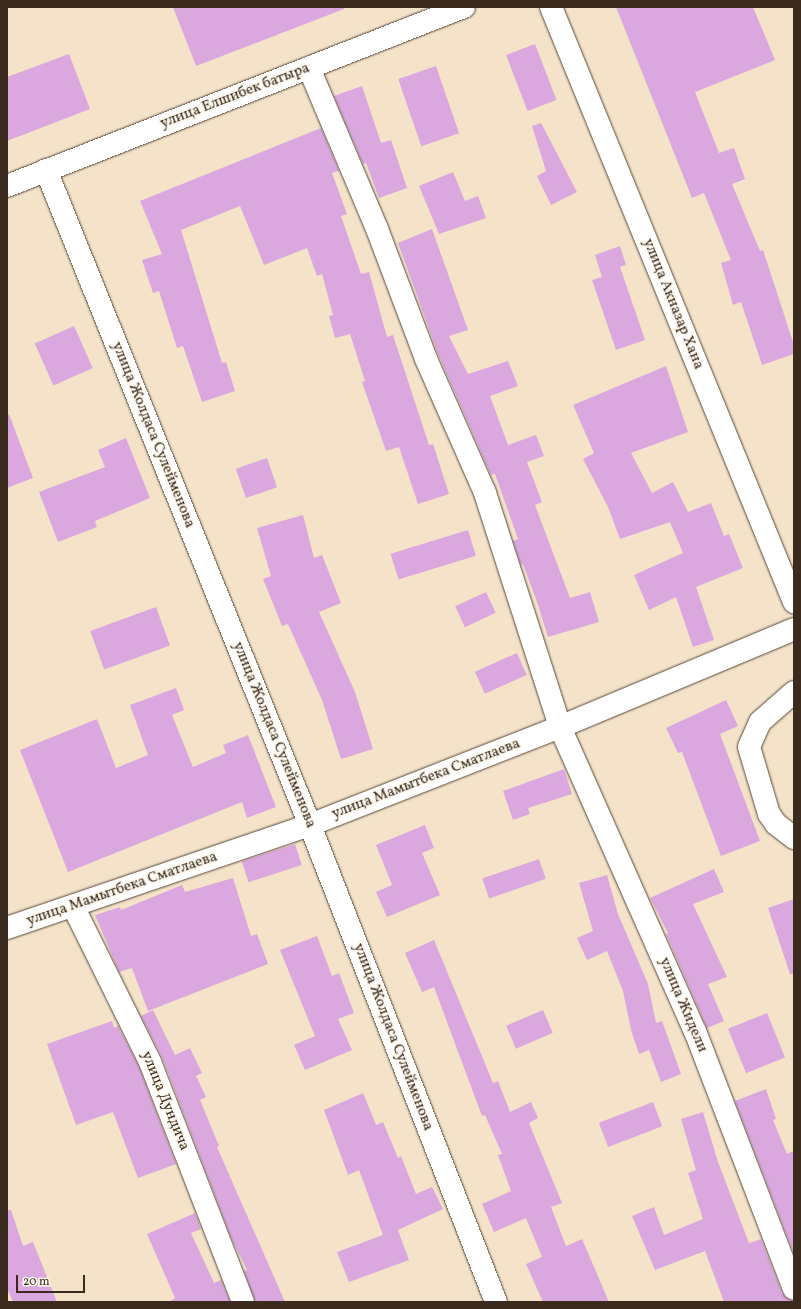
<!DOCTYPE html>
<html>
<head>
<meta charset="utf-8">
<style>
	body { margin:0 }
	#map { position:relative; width:801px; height:1309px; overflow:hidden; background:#f4e3c9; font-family:Vollkorn,serif }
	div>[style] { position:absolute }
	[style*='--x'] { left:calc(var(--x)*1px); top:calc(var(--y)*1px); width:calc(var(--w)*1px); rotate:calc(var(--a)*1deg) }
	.building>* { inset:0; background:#daa8df; transform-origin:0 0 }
	.roads { filter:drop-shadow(0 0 1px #574638) drop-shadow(0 0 1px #574638) }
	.street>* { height:22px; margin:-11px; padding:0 11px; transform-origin:11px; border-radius:11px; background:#fff }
	.secondary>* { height:22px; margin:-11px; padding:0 11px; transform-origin:11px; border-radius:11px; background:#fff }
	span { translate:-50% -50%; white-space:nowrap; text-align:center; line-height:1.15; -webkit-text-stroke:3.5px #fbf7ec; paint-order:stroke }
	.street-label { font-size:15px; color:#3b2a1e }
	.frame { position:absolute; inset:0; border:8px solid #3b2a1e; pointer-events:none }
	.scale { position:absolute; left:16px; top:1275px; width:69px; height:18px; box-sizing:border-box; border:2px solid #3b2a1e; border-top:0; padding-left:5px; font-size:12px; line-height:14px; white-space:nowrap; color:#3b2a1e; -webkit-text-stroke:3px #fbf7ec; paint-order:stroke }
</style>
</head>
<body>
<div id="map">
	<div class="building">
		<div style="clip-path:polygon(173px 7px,344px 7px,344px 9px,196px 66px)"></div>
		<div style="clip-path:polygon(616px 7px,753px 7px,775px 60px,695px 92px,719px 153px,734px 148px,745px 179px,732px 184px,760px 251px,763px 250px,794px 345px,794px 354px,762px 365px,741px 302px,733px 305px,721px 263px,731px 260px,704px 193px,692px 198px)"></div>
		<div style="left:535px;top:44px;width:60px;height:31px;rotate:69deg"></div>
		<div style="clip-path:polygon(69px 54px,90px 109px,7px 141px,7px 77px)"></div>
		<div style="left:436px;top:66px;width:71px;height:40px;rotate:71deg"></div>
		<div style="clip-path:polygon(362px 86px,381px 143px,391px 140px,407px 188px,379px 198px,366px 163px,363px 164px,334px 96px)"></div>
		<div style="clip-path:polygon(541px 123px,577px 192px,551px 205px,537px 176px,546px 171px,532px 126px)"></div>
		<div style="clip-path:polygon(321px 128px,339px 171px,332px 173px,347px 214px,341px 216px,361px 274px,369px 272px,387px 337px,393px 335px,429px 445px,433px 444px,449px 494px,418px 504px,399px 447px,386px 451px,362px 382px,365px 381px,350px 334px,335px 338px,329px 316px,333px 315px,322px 274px,317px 276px,307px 248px,264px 265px,240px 206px,181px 230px,222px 363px,226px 362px,235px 391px,202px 402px,183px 346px,177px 348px,159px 291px,153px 293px,142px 260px,162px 254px,140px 201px)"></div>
		<div style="clip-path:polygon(453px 172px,465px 201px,478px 196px,486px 218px,439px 234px,419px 186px)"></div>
		<div style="clip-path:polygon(432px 229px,468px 330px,449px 336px,468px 374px,508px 361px,518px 386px,490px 396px,508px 445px,536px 435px,544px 456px,527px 462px,542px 502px,535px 505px,570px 598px,590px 592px,599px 622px,548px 637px,537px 602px,523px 564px,521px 565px,513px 541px,518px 539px,495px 474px,491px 475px,438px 354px,398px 243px)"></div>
		<div style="clip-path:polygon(620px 246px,626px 265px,620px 267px,645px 340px,616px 350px,592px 280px,602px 277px,595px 255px)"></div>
		<div style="left:74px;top:326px;width:46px;height:43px;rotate:66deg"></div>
		<div style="clip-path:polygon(666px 366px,688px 432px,631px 453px,652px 493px,673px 482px,688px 512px,711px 503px,724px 536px,729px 534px,743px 568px,696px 587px,714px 640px,693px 647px,676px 597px,649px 610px,634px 575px,683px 553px,670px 522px,620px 539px,608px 507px,583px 459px,594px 453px,573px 405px)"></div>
		<div style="clip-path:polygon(9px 414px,33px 478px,7px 488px,7px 415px)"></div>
		<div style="clip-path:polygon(126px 438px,150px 498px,95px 521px,97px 527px,58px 542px,39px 492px,105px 467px,98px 450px)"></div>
		<div style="left:267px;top:458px;width:31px;height:33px;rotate:71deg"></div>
		<div style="clip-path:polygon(303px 515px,314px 558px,322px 555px,341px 603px,319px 612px,355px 692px,373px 749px,341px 759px,322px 700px,288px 624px,282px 626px,263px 579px,271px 576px,257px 528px)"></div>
		<div style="left:468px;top:530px;width:27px;height:81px;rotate:73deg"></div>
		<div style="left:486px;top:592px;width:23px;height:34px;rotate:65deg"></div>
		<div style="left:156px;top:607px;width:41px;height:70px;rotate:70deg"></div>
		<div style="left:517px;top:653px;width:24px;height:46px;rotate:66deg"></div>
		<div style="clip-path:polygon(176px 688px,184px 710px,172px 715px,193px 767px,226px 753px,223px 745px,248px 735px,276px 807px,247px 818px,242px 802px,68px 872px,20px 750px,97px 719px,116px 768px,148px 755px,130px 705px)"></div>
		<div style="clip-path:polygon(726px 700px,738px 726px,720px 734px,760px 841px,721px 856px,682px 752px,678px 753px,666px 728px)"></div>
		<div style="clip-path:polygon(564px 769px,572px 794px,528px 808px,530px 814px,513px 820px,503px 791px)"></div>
		<div style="clip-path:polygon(425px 825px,434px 848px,422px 853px,440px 895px,387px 917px,376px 892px,392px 885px,376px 845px)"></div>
		<div style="left:295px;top:844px;width:22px;height:56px;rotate:72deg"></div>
		<div style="left:539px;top:859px;width:21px;height:60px;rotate:71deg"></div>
		<div style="clip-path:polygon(714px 869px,724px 892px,693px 904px,727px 977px,708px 984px,724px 1021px,707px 1028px,666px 934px,668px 933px,650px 898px)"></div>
		<div style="clip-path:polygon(607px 875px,618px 914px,648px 984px,656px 1023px,662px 1021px,681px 1074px,661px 1082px,649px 1050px,639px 1054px,631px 1030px,623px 991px,607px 951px,587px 960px,577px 938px,593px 931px,579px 883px)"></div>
		<div style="clip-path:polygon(233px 878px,251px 936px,257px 934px,268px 964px,148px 1011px,132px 968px,119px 972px,95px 915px,120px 907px,121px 910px,182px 885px,185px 892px)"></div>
		<div style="clip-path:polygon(794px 899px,794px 974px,790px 974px,768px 908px)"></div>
		<div style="clip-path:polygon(317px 936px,332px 976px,339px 973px,354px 1013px,338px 1019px,352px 1050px,305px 1070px,294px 1045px,315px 1036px,280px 950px)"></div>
		<div style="clip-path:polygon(434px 940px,493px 1083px,498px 1081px,510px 1112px,531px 1102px,538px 1118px,529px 1123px,562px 1203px,551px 1207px,566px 1246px,582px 1239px,609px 1302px,543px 1302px,526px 1264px,542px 1257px,526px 1218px,494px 1232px,482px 1204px,511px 1191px,498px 1155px,502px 1154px,485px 1115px,482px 1116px,434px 987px,422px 992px,405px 953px)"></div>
		<div style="clip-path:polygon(153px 1010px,175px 1055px,190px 1048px,202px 1073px,196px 1076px,206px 1097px,200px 1100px,219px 1146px,217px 1147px,285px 1302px,255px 1302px,244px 1271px,247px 1270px,232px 1240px,162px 1057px,141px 1016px)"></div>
		<div style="left:543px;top:1010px;width:25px;height:40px;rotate:67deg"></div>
		<div style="left:767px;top:1013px;width:48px;height:42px;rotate:68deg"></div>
		<div style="clip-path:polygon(112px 1021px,114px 1028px,118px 1026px,139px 1067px,176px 1164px,138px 1178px,113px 1112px,76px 1125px,47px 1044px)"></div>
		<div style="clip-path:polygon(766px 1089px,776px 1119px,773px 1120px,787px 1154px,794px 1151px,794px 1254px,735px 1101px)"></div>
		<div style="clip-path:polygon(363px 1093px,376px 1125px,383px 1122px,398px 1158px,401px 1156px,416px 1194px,432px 1187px,443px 1209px,398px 1230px,409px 1260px,349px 1282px,337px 1252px,383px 1235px,359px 1170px,348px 1175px,324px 1110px)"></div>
		<div style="left:653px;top:1102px;width:26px;height:58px;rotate:69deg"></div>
		<div style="clip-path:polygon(703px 1112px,718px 1162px,749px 1243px,761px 1239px,782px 1293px,794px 1302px,724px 1302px,705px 1251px,655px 1270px,632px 1216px,654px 1207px,664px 1235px,703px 1219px,688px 1173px,696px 1170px,681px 1119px)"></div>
		<div style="clip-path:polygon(7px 1210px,11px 1210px,23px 1246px,33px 1242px,57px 1302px,13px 1302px,7px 1288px)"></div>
		<div style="clip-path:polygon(195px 1213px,201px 1229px,191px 1233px,214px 1283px,221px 1280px,230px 1302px,169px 1302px,175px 1298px,147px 1234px)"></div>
	</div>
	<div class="roads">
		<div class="street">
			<div style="--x:309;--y:68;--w:175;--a:67.1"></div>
			<div style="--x:377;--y:229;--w:139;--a:69.3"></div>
			<div style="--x:426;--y:359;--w:146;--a:66.2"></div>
			<div style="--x:485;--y:493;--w:246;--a:72.2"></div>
			<div style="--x:560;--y:727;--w:333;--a:66.1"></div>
			<div style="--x:695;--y:1031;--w:276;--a:69"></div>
			<div style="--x:46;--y:170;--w:706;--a:68.05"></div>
			<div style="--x:310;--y:825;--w:512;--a:68.7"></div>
			<div style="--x:794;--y:692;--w:45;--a:138.6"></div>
			<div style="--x:760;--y:722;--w:27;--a:114"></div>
			<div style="--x:749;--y:747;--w:70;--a:73.4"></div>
			<div style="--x:769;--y:814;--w:12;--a:55"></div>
			<div style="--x:776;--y:824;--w:23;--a:38"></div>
			<div style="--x:73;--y:906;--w:174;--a:63.7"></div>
			<div style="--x:150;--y:1062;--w:257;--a:68.8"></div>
			<div style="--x:7;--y:928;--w:320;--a:-18.8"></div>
			<div style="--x:310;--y:825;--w:269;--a:-21.4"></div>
			<div style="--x:560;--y:727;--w:254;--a:-22.7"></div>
		</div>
		<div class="secondary">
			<div style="--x:551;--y:7;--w:643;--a:67.78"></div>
			<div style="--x:7;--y:186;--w:491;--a:-21.4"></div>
		</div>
	</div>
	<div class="street-label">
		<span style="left:235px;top:96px;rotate:-21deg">улица Елшибек батыра</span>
		<span style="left:673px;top:304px;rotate:68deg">улица Акназар Хана</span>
		<span style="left:153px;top:435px;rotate:68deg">улица Жолдаса Сулейменова</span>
		<span style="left:274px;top:735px;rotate:68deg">улица Жолдаса Сулейменова</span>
		<span style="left:426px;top:779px;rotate:-21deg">улица Мамытбека Сматлаева</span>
		<span style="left:122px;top:889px;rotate:-19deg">улица Мамытбека Сматлаева</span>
		<span style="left:683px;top:1005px;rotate:67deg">улица Жидели</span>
		<span style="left:393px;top:1037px;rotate:69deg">улица Жолдаса Сулейменова</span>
		<span style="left:165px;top:1101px;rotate:68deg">улица Дундича</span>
	</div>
	<div class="frame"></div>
	<div class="scale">20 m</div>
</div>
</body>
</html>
